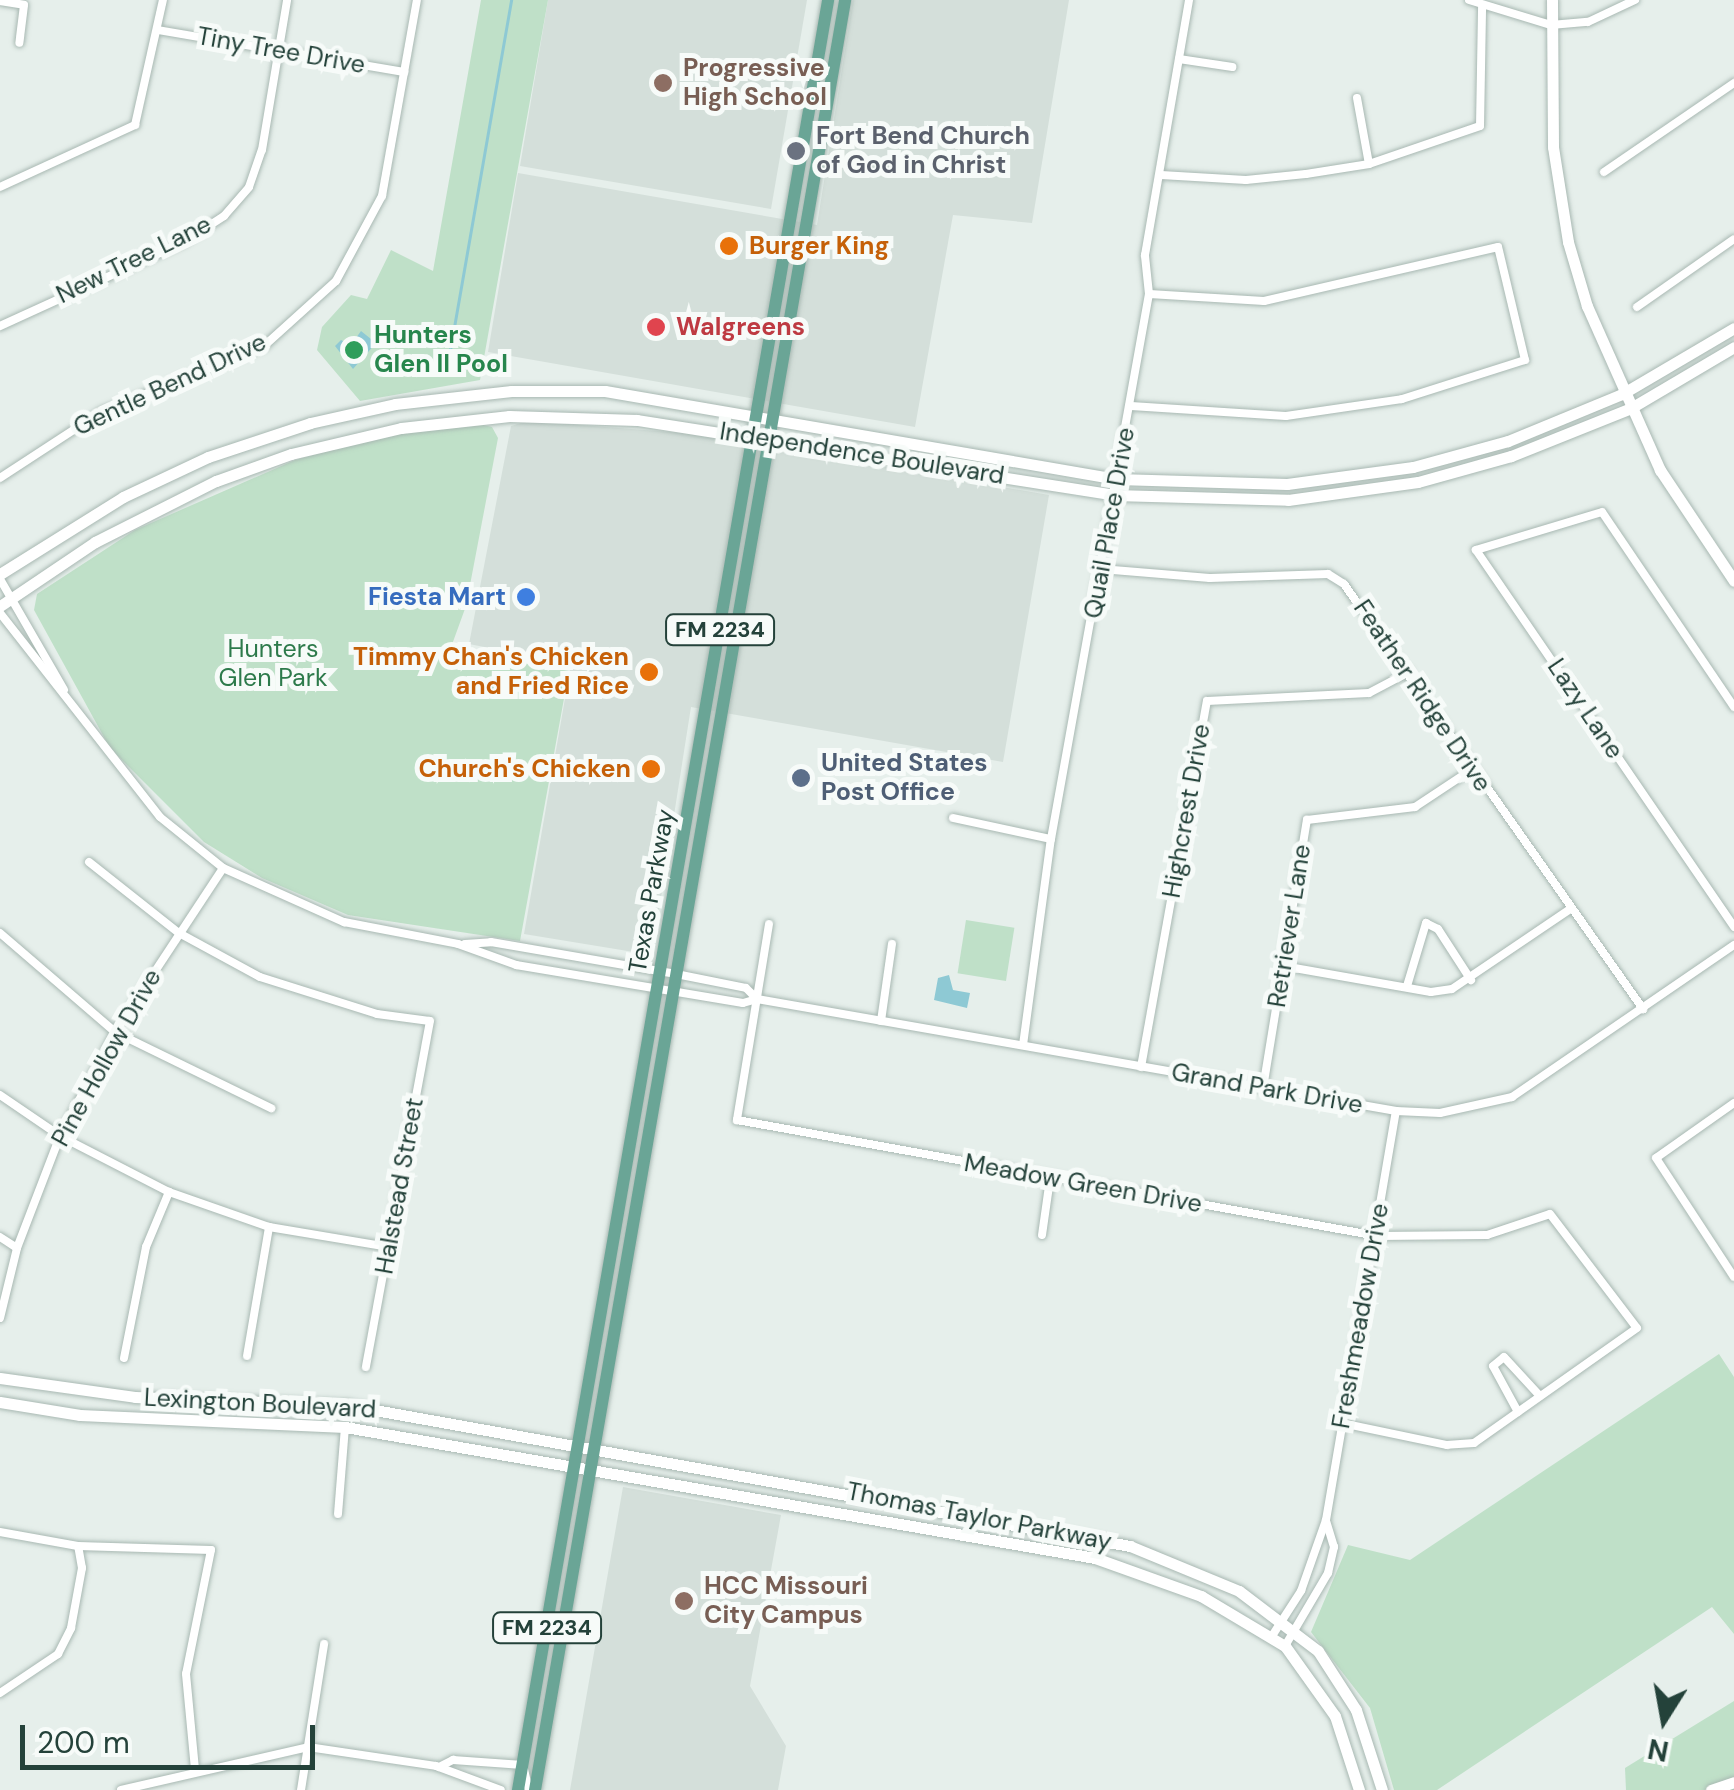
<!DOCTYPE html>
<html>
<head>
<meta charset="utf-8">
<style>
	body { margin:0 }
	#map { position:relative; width:1734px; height:1790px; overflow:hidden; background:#e6efeb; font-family:"DM Sans",sans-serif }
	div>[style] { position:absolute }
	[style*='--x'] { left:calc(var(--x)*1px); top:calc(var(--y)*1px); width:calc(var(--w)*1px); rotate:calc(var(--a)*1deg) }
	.built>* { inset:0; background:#d4dfda }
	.green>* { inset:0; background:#bfe0c8; transform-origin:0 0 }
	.water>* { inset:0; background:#8ec9d4 }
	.stream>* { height:2.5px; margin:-1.25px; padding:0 1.25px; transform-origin:1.25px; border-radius:1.25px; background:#8ec9d4 }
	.roads { filter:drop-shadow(0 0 2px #a8b8b2) drop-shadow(0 0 2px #a8b8b2) }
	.street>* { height:8px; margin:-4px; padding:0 4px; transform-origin:4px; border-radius:4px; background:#fff }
	.secondary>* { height:11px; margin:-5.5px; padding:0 5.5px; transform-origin:5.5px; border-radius:5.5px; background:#fff }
	.primary>* { height:12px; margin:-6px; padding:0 6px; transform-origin:6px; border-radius:6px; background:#6aa596 }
	.dots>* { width:28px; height:28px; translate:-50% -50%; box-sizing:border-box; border:5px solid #f7fbf9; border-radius:50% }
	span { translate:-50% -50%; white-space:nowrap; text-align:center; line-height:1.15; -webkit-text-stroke:10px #f7fbf9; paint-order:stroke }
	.shield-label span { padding:2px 8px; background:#f7fbf9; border:2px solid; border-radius:8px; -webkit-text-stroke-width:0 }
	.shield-label { font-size:22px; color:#24423a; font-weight:700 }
	.street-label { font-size:25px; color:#24423a }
	.education-label { font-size:25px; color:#785e54; font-weight:700 }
	.left { translate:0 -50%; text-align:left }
	.worship-label { font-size:25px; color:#5b616d; font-weight:700 }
	.food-label { font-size:25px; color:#c56008; font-weight:700 }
	.right { translate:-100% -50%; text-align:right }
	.health-label { font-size:25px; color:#be3a42; font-weight:700 }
	.leisure-label { font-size:25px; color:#27864d; font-weight:700 }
	.shop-label { font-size:25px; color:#366cbe; font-weight:700 }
	.park-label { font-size:25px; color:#2d7a4b }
	.service-label { font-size:25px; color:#4e5e75; font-weight:700 }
	.north { position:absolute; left:1614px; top:1670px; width:100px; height:100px; -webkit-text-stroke:8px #f7fbf9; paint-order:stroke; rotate:191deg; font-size:28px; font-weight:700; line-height:40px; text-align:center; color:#24423a }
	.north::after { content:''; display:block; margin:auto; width:35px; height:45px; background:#24423a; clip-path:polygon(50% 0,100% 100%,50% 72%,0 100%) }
	.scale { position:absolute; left:20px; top:1725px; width:295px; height:45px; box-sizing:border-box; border:5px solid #24423a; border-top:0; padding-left:12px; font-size:30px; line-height:35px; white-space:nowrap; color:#24423a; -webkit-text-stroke:8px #f7fbf9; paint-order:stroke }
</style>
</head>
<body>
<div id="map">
	<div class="built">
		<div style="clip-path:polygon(548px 0,807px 0,771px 209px,520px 166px)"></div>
		<div style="clip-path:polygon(853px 0,1069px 0,1032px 223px,953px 215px,915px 427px,488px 352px,518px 173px,817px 225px)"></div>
		<div style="clip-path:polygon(528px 421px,696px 434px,1049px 495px,1003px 762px,691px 707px,652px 955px,524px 934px,571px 664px,469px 644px,511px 426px)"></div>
		<div style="clip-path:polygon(623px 1487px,781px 1515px,750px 1686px,786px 1746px,778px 1790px,570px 1790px)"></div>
	</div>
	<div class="green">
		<div style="clip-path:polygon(481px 0,548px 0,480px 380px,360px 401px,317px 350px,322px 327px,351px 295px,367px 299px,391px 250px,433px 271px)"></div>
		<div style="clip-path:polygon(479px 424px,492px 427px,498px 438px,466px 606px,450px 650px,569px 671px,520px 941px,348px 915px,262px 878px,204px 842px,110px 748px,34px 610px,37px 594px,135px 530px,295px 460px,397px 432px)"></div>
		<div style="left:966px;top:920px;width:49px;height:54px;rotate:9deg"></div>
		<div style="clip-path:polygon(1719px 1354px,1734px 1377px,1734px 1634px,1712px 1607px,1437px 1790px,1394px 1790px,1370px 1708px,1311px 1632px,1348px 1545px,1410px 1560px)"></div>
		<div style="clip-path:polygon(1734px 1701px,1734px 1790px,1626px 1790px,1625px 1768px)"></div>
	</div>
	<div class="water">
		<div style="clip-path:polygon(361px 331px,376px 343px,353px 369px,335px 346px,341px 340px,351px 345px)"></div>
		<div style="clip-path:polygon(949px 975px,953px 990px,970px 993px,967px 1008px,934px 1000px,938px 978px)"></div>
	</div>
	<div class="stream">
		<div style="--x:449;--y:356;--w:361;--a:-80.1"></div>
	</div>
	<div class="roads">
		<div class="street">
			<div style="--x:1469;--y:0;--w:86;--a:17"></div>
			<div style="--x:1551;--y:25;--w:37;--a:-5"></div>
			<div style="--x:1588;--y:22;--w:52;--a:-25.1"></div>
			<div style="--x:0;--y:1;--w:24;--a:9"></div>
			<div style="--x:24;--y:5;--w:38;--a:97"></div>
			<div style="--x:158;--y:30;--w:250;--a:9.7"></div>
			<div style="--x:1179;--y:59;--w:54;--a:8.6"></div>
			<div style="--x:1357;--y:98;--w:67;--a:79.7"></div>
			<div style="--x:1604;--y:172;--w:158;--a:-34.4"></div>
			<div style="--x:1161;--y:175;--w:85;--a:3.4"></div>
			<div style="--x:1246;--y:180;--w:60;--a:-5.7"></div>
			<div style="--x:1306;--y:174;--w:64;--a:-9"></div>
			<div style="--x:1369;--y:164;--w:117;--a:-18.9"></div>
			<div style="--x:1480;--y:126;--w:120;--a:-89"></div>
			<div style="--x:0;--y:187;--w:149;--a:-24.7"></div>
			<div style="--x:135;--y:125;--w:128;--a:-77.4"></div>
			<div style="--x:1637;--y:307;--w:118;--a:-35"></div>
			<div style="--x:0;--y:326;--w:202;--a:-24.5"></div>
			<div style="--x:184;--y:242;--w:48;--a:-33"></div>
			<div style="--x:224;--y:216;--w:38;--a:-49"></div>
			<div style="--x:249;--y:187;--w:39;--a:-71"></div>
			<div style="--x:262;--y:150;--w:152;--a:-80.5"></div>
			<div style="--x:1131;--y:406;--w:155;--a:3.7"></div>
			<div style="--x:1286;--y:416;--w:117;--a:-8.3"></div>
			<div style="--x:1402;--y:399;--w:129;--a:-17.6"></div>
			<div style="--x:1525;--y:360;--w:116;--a:-103.4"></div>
			<div style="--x:1498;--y:247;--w:240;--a:167"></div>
			<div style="--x:1264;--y:301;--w:115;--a:-176.5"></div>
			<div style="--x:0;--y:478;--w:121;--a:-33.2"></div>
			<div style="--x:101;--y:412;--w:176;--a:-22"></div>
			<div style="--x:264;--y:346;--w:97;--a:-42.1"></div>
			<div style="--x:336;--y:281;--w:97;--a:-61.6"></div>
			<div style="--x:382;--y:196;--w:199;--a:-79.9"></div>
			<div style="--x:1101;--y:569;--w:109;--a:4.7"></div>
			<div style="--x:1210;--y:578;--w:118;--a:-1.9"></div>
			<div style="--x:1328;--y:574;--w:19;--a:32"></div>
			<div style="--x:1344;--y:584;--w:520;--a:54.87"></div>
			<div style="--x:0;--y:579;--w:128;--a:60"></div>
			<div style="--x:0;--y:613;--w:259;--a:51.9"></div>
			<div style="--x:160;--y:817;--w:81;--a:39"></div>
			<div style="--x:223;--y:868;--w:133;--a:24.1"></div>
			<div style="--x:344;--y:922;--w:116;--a:10.9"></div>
			<div style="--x:458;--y:944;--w:62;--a:19.9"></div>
			<div style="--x:516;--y:965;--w:230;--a:9.5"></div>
			<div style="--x:743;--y:1003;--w:15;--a:-16"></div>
			<div style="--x:757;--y:999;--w:649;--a:9.94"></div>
			<div style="--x:1396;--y:1111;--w:44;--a:2.6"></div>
			<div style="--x:1440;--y:1113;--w:74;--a:-12.5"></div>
			<div style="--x:1512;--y:1097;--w:269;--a:-34.4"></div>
			<div style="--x:1734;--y:707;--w:235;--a:-124.1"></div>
			<div style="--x:1602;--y:512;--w:132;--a:163.2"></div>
			<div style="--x:1476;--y:550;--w:457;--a:55.6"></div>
			<div style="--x:953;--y:818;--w:100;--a:12.1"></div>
			<div style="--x:89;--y:862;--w:115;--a:38.3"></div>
			<div style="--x:179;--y:933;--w:92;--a:28.5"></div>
			<div style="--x:260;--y:977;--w:123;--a:17.5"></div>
			<div style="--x:377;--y:1014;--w:53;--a:7.5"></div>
			<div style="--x:430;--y:1021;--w:352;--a:100.5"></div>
			<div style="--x:769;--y:924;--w:199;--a:99.3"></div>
			<div style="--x:737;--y:1120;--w:650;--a:10.27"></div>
			<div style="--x:1377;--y:1236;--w:110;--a:-0.5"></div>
			<div style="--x:1487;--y:1235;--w:66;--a:-18.4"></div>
			<div style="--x:1550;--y:1214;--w:143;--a:52.7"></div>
			<div style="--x:1637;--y:1328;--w:199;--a:144.8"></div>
			<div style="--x:1474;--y:1443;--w:27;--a:176"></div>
			<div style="--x:1447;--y:1445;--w:107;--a:-168.2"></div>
			<div style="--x:0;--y:933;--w:152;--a:40.7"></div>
			<div style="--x:115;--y:1032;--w:174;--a:26"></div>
			<div style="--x:465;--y:944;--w:26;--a:-4"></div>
			<div style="--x:491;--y:942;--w:188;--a:9.8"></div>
			<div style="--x:676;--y:974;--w:71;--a:11.3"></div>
			<div style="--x:746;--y:988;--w:16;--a:45"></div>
			<div style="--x:1283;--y:966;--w:150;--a:10"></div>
			<div style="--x:1431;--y:992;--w:21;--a:-8"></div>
			<div style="--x:1452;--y:989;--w:143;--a:-34.1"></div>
			<div style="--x:1407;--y:986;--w:66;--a:-73.2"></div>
			<div style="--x:1426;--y:923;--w:13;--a:27"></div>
			<div style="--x:1438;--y:929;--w:61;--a:57.1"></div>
			<div style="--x:881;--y:1021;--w:78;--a:-81.9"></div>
			<div style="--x:1023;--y:1045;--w:208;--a:-82.3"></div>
			<div style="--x:1051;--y:839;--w:554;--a:-79.81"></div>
			<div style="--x:1149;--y:294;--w:39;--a:-96"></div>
			<div style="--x:1145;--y:255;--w:259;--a:-80.2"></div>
			<div style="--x:1141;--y:1067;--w:372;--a:-79.8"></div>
			<div style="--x:1207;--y:701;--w:162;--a:-2.8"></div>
			<div style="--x:1369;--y:693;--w:45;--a:-27.7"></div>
			<div style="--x:1263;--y:1088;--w:272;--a:-80.7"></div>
			<div style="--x:1307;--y:820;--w:109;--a:-6.9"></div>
			<div style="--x:1415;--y:807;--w:67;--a:-33.5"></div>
			<div style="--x:0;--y:1095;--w:73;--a:34.3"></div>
			<div style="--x:60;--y:1136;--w:123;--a:27.2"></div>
			<div style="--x:169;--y:1192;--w:106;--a:19.3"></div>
			<div style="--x:269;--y:1227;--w:122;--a:9.5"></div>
			<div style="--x:1734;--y:1103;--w:95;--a:144.8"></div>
			<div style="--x:1656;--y:1158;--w:142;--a:56.8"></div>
			<div style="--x:1042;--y:1235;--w:57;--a:-81.9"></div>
			<div style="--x:0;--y:1237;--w:20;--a:33"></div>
			<div style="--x:0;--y:1318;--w:72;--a:-76.3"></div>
			<div style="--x:17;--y:1248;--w:120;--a:-69"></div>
			<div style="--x:60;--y:1136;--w:118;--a:-62.1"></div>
			<div style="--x:115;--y:1032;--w:196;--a:-56.6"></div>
			<div style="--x:247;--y:1356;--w:131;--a:-80.3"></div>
			<div style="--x:124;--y:1358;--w:113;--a:-78.8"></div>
			<div style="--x:146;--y:1247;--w:60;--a:-67.3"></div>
			<div style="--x:1518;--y:1412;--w:52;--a:-118.5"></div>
			<div style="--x:1493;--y:1366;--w:14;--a:-39"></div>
			<div style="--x:1504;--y:1357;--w:53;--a:47.3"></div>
			<div style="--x:338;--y:1514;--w:87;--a:-85.4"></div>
			<div style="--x:0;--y:1532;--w:79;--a:10.2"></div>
			<div style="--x:78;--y:1546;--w:133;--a:1.7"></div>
			<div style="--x:211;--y:1550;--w:126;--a:101.4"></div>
			<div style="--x:186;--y:1674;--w:95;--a:84.6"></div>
			<div style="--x:1272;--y:1636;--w:54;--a:-57.2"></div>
			<div style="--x:1301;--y:1591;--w:75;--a:-70.6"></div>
			<div style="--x:1326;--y:1520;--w:415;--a:-80.3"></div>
			<div style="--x:1285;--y:1646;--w:85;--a:-59.5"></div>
			<div style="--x:1328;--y:1573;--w:27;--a:-77"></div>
			<div style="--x:1334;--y:1547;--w:28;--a:-107"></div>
			<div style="--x:0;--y:1693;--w:70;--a:-33.9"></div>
			<div style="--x:58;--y:1654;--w:29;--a:-63"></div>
			<div style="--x:71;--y:1628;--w:61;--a:-79.6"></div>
			<div style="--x:82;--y:1568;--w:22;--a:-100"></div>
			<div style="--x:439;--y:1767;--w:16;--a:-27"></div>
			<div style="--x:453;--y:1760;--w:70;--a:4.1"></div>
			<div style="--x:523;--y:1765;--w:26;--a:77"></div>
			<div style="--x:121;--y:1790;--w:192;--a:-12.9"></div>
			<div style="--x:308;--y:1747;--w:129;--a:8.4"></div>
			<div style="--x:436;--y:1766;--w:69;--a:20.3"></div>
			<div style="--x:301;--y:1790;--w:148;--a:-81"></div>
		</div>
		<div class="secondary">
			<div style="--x:1552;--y:0;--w:147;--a:89.6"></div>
			<div style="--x:1553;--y:147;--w:96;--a:81"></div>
			<div style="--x:1568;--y:242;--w:67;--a:73.5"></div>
			<div style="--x:1587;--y:306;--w:180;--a:66"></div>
			<div style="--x:1660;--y:470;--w:133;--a:56.3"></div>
			<div style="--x:0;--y:574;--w:145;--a:-32"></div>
			<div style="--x:123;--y:497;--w:94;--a:-25.2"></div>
			<div style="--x:208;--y:457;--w:108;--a:-18.4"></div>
			<div style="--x:310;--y:423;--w:87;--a:-12.6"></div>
			<div style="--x:395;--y:404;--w:117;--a:-6.4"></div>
			<div style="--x:511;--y:391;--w:94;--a:0"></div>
			<div style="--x:605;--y:391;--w:520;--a:9.75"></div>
			<div style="--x:1117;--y:479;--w:170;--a:1.7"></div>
			<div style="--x:1287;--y:484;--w:127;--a:-7.7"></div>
			<div style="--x:1413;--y:467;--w:98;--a:-15.3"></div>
			<div style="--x:1508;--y:441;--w:123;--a:-22.4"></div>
			<div style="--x:1622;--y:394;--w:130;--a:-30.5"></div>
			<div style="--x:0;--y:606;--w:115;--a:-34"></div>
			<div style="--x:95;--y:542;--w:136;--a:-26.8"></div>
			<div style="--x:216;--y:481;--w:80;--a:-19.8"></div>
			<div style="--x:291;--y:454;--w:113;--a:-13.3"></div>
			<div style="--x:401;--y:428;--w:109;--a:-6.3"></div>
			<div style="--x:509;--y:416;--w:128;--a:1.8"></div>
			<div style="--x:637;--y:420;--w:483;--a:8.9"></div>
			<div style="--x:1114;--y:495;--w:174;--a:1.6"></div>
			<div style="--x:1288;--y:500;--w:131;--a:-7.9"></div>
			<div style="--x:1418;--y:482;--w:97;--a:-15.6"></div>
			<div style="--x:1511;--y:456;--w:129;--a:-21.8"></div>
			<div style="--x:1631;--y:408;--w:120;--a:-30.6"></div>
			<div style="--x:0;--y:1378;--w:136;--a:8"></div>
			<div style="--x:135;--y:1397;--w:212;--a:2.2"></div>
			<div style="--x:347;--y:1405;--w:796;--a:10.21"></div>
			<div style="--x:1130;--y:1546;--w:118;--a:22.4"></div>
			<div style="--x:1239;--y:1591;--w:99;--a:37.2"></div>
			<div style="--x:1318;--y:1651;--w:70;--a:57.2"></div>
			<div style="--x:1356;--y:1710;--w:84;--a:72"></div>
			<div style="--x:0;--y:1402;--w:81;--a:9.2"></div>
			<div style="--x:80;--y:1415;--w:265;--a:2.6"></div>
			<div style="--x:345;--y:1427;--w:761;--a:9.91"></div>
			<div style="--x:1095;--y:1558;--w:113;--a:19.7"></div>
			<div style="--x:1201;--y:1596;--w:98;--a:30.8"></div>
			<div style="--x:1285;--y:1646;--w:86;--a:54.5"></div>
			<div style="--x:1335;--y:1716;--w:78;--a:72"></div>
			<div style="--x:1711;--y:1790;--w:24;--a:-19"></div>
		</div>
		<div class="primary">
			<div style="--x:518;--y:1790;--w:1817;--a:-80.17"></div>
			<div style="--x:535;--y:1790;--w:1817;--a:-80.17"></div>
		</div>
	</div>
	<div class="dots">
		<div style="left:663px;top:83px;background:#8d6e63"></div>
		<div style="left:796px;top:151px;background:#6b7280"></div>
		<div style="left:729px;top:246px;background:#e8710a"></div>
		<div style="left:656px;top:327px;background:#e0444e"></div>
		<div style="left:354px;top:350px;background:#2e9e5b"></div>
		<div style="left:526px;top:597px;background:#3f7fe0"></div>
		<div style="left:649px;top:672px;background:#e8710a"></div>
		<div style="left:651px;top:769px;background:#e8710a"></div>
		<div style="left:801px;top:778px;background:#5c6f8a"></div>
		<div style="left:684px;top:1601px;background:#8d6e63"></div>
	</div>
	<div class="shield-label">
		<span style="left:720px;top:630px">FM 2234</span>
		<span style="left:547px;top:1628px">FM 2234</span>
	</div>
	<div class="street-label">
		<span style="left:281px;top:51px;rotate:10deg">Tiny Tree Drive</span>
		<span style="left:134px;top:260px;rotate:-26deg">New Tree Lane</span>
		<span style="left:170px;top:385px;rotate:-25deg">Gentle Bend Drive</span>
		<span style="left:862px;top:454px;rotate:9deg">Independence Boulevard</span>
		<span style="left:1110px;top:523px;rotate:-80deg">Quail Place Drive</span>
		<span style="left:1422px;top:696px;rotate:56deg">Feather Ridge Drive</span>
		<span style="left:1585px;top:709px;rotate:56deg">Lazy Lane</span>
		<span style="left:1187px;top:811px;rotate:-80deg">Highcrest Drive</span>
		<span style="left:652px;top:891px;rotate:-80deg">Texas Parkway</span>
		<span style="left:1290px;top:926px;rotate:-81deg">Retriever Lane</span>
		<span style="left:107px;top:1058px;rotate:-61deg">Pine Hollow Drive</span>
		<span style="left:1267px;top:1089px;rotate:10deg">Grand Park Drive</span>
		<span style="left:1083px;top:1184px;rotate:10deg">Meadow Green Drive</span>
		<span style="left:400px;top:1186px;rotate:-80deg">Halstead Street</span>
		<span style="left:1361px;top:1316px;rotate:-80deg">Freshmeadow Drive</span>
		<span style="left:260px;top:1404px;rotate:3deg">Lexington Boulevard</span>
		<span style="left:979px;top:1517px;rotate:11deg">Thomas Taylor Parkway</span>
	</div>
	<div class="education-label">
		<span class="left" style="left:683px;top:83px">Progressive<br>High School</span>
		<span class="left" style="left:704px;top:1601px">HCC Missouri<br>City Campus</span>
	</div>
	<div class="worship-label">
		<span class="left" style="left:816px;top:151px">Fort Bend Church<br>of God in Christ</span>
	</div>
	<div class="food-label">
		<span class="left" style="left:749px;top:246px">Burger King</span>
		<span class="right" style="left:629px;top:672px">Timmy Chan's Chicken<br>and Fried Rice</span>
		<span class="right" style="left:631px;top:769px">Church's Chicken</span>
	</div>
	<div class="health-label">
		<span class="left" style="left:676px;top:327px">Walgreens</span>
	</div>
	<div class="leisure-label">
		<span class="left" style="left:374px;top:350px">Hunters<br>Glen II Pool</span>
	</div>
	<div class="shop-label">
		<span class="right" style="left:506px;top:597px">Fiesta Mart</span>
	</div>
	<div class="park-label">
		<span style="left:273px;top:664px">Hunters<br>Glen Park</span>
	</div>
	<div class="service-label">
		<span class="left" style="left:821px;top:778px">United States<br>Post Office</span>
	</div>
	<div class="north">N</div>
	<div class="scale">200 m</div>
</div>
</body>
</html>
